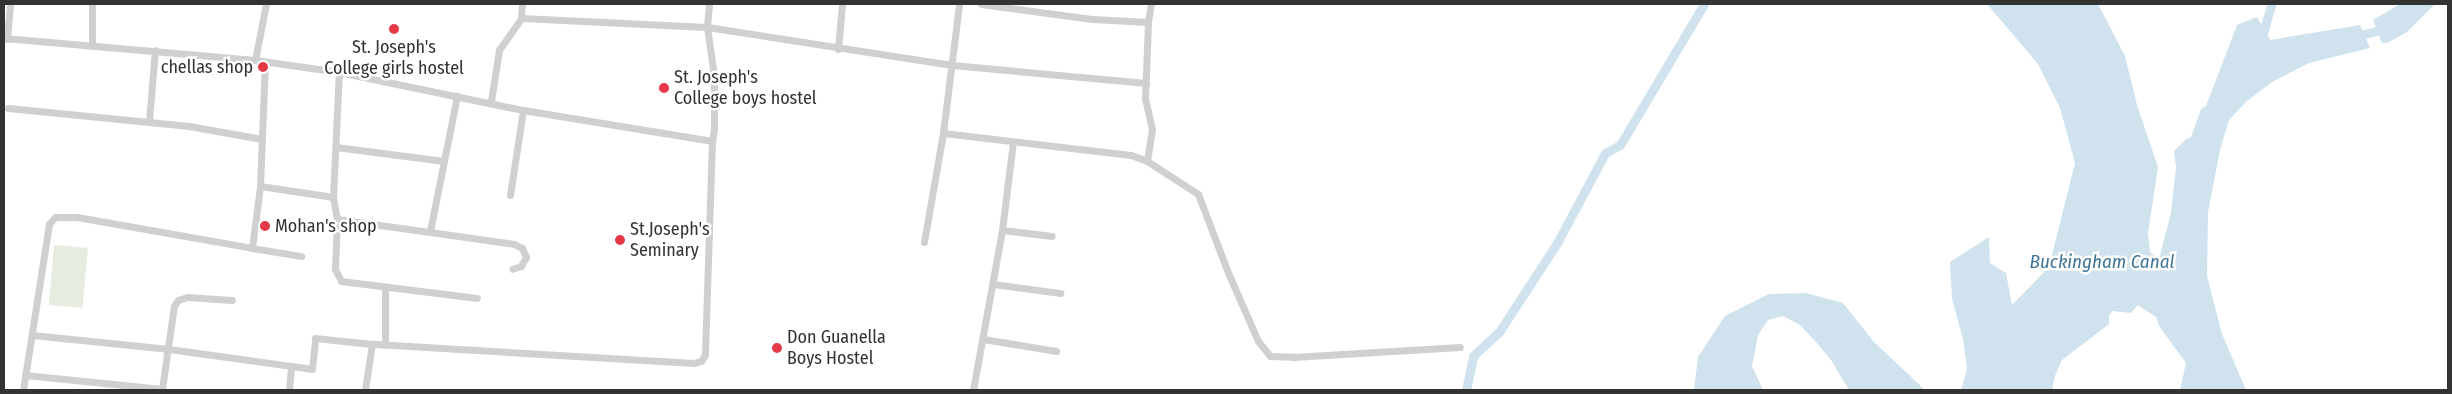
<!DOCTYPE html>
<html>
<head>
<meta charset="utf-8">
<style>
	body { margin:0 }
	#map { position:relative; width:2452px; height:394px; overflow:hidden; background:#fff; font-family:"Fira Sans Condensed",sans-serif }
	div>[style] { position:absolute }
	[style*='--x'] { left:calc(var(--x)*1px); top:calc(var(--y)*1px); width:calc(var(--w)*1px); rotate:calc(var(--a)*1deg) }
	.green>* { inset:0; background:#e6ecdf; transform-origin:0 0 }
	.water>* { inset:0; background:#cfe2ee }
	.canal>* { height:9px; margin:-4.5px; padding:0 4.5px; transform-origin:4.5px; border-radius:4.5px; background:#cfe2ee }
	.minor>* { height:7px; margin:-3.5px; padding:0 3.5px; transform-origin:3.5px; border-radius:3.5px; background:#d0d0d0 }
	.dots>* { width:14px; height:14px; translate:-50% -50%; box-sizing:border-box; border:2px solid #fff; border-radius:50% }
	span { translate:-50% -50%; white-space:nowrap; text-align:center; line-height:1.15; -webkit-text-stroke:5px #fff; paint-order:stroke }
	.poi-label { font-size:18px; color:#333 }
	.right { translate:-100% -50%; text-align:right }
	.left { translate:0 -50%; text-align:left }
	.water-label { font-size:19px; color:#3f7597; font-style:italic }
	.frame { position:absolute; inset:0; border:5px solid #333; pointer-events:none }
</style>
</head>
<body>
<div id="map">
	<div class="green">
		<div style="left:54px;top:245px;width:34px;height:60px;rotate:5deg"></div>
	</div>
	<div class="water">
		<div style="clip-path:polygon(1987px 4px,2098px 4px,2125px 56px,2137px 105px,2158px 167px,2148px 233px,2150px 252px,2159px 259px,2171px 213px,2176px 167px,2174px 151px,2186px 139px,2191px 137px,2201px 109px,2206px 106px,2237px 25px,2257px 17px,2270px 40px,2360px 25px,2370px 48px,2309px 63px,2272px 82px,2246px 102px,2229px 120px,2220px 150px,2208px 212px,2207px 276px,2222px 334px,2246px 390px,2180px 390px,2186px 363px,2159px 326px,2156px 317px,2138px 305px,2131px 313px,2112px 311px,2109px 316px,2109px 324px,2062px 360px,2055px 376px,2052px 390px,1961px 390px,1967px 369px,1963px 339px,1952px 299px,1950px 262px,1989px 237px,1990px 263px,2006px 273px,2012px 305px,2049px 267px,2075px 163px,2060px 108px,2038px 64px)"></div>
		<div style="clip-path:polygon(2400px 4px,2435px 4px,2407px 32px,2387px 43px,2382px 43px,2373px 20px)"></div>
		<div style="clip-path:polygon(1806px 293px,1843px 303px,1874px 342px,1925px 390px,1849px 390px,1831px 360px,1816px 342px,1800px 325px,1783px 316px,1768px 320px,1758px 335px,1752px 366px,1763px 390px,1694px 390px,1698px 357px,1725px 316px,1769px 294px)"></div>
	</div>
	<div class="canal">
		<div style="--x:2352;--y:37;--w:37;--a:-14"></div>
		<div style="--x:2261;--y:40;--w:37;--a:-74"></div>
		<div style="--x:1466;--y:390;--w:35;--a:-78"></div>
		<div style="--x:1473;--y:356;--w:35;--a:-43"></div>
		<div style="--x:1499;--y:332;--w:106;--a:-56.9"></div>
		<div style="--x:1557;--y:243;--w:102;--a:-61.9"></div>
		<div style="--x:1605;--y:153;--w:17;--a:-28"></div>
		<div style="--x:1620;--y:145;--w:164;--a:-59.2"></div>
	</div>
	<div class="minor">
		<div style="--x:709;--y:4;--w:23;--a:95"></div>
		<div style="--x:707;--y:27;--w:49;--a:81.9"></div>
		<div style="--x:714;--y:76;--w:53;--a:90"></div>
		<div style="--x:714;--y:129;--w:12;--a:99"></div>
		<div style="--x:981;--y:4;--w:112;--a:7.7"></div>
		<div style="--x:1092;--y:19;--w:56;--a:3.1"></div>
		<div style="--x:1148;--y:22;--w:18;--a:-81"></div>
		<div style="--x:521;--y:18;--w:186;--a:2.8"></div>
		<div style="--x:707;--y:27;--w:248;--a:8.8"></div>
		<div style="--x:952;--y:65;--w:195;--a:5.3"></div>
		<div style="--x:4;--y:38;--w:252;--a:5"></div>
		<div style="--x:255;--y:60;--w:85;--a:8.1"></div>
		<div style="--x:339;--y:72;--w:188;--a:11.7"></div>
		<div style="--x:523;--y:110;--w:192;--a:9.3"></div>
		<div style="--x:712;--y:141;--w:214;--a:91.9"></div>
		<div style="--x:705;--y:355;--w:7;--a:124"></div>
		<div style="--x:701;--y:361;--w:7;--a:164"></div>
		<div style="--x:694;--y:363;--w:323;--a:-176.6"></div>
		<div style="--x:372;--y:344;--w:47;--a:98.7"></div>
		<div style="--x:7;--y:39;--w:35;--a:-85"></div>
		<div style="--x:92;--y:46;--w:42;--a:-90"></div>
		<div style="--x:838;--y:49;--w:45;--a:-84.9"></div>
		<div style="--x:255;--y:60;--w:57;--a:-78.9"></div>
		<div style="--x:491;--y:101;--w:52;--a:-81.1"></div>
		<div style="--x:499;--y:50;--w:39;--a:-55"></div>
		<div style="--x:521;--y:18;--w:14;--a:-86"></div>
		<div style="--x:8;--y:108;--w:182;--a:5.7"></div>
		<div style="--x:189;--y:126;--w:74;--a:10.1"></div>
		<div style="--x:149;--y:121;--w:71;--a:-85.2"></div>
		<div style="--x:943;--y:133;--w:189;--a:6.7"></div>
		<div style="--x:1131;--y:155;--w:17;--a:21"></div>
		<div style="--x:1147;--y:161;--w:61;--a:32.9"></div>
		<div style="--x:1198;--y:194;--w:87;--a:69.1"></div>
		<div style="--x:1229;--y:275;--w:72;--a:66.3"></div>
		<div style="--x:1258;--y:341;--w:19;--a:51"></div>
		<div style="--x:1270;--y:356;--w:23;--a:2"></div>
		<div style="--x:1293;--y:357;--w:167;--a:-3.4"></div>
		<div style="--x:336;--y:147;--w:109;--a:7.4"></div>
		<div style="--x:1147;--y:161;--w:32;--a:-81"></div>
		<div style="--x:1152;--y:129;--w:32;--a:-103"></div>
		<div style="--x:1145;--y:98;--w:76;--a:-87.7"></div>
		<div style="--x:260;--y:186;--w:74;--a:8.6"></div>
		<div style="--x:333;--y:197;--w:125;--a:-87.3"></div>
		<div style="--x:510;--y:195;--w:86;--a:-81.3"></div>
		<div style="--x:333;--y:197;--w:22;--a:80"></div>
		<div style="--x:337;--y:219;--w:50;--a:92.3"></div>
		<div style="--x:335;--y:269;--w:13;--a:63"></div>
		<div style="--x:341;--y:281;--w:137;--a:7.1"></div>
		<div style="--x:337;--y:219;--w:179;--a:8"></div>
		<div style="--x:514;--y:244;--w:9;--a:27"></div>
		<div style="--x:522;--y:248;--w:10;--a:66"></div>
		<div style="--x:526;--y:257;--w:10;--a:119"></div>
		<div style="--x:521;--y:266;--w:9;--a:162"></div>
		<div style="--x:1002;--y:230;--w:50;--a:6.8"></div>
		<div style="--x:430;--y:231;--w:138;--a:-78.7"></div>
		<div style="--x:924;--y:242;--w:111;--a:-80.1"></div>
		<div style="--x:943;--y:133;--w:130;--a:-82.9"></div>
		<div style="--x:252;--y:248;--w:50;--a:9.3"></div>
		<div style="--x:993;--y:284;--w:68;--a:7.7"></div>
		<div style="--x:32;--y:335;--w:138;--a:5.8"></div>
		<div style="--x:169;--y:349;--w:123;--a:7.9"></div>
		<div style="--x:983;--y:339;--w:74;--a:9.3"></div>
		<div style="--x:385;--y:345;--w:58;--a:-90"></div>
		<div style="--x:25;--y:375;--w:138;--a:5.8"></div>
		<div style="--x:162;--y:389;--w:84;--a:-81.8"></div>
		<div style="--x:174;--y:306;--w:7;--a:-56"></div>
		<div style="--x:178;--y:300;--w:9;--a:-18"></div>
		<div style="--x:187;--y:297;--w:45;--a:3.8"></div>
		<div style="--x:23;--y:390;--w:168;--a:-81.1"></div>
		<div style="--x:49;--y:224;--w:9;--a:-49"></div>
		<div style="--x:55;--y:217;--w:22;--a:0"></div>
		<div style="--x:77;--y:217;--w:178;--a:10"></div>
		<div style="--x:252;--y:248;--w:63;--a:-82.6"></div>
		<div style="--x:260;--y:186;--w:124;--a:-87.7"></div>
		<div style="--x:289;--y:390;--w:24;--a:-85"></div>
		<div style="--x:291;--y:366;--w:21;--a:8"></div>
		<div style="--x:312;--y:369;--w:31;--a:-84"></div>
		<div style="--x:315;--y:338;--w:57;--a:6"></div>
		<div style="--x:973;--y:390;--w:163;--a:-79.7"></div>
		<div style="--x:1002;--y:230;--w:89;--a:-82.9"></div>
	</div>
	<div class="dots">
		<div style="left:394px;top:29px;background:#e63946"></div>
		<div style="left:263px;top:67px;background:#e63946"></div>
		<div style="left:664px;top:88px;background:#e63946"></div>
		<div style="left:265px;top:226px;background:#e63946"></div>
		<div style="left:620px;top:240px;background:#e63946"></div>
		<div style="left:777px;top:348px;background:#e63946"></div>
	</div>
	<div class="poi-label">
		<span style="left:394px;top:58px">St. Joseph's<br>College girls hostel</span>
		<span class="right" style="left:253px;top:67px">chellas shop</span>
		<span class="left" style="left:674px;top:88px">St. Joseph's<br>College boys hostel</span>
		<span class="left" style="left:275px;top:226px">Mohan's shop</span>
		<span class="left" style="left:630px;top:240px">St.Joseph's<br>Seminary</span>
		<span class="left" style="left:787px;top:348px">Don Guanella<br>Boys Hostel</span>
	</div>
	<div class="water-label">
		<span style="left:2102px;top:262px">Buckingham Canal</span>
	</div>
	<div class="frame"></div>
</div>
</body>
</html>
